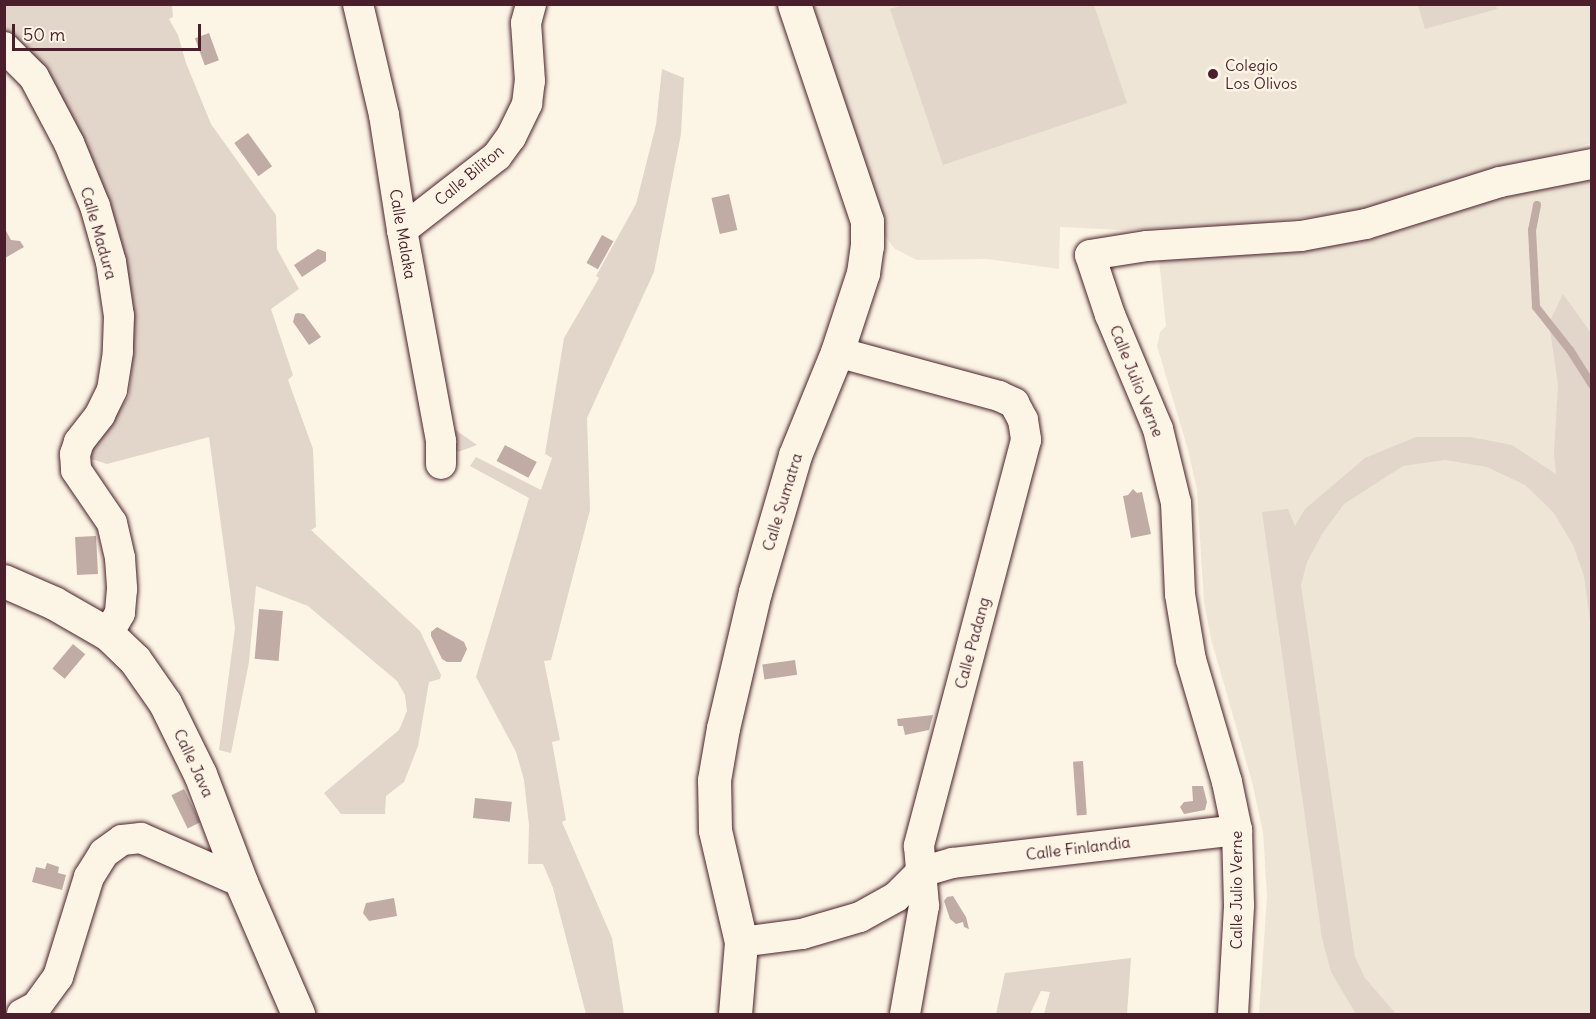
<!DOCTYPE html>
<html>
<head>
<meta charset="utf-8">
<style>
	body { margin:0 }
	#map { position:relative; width:1596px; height:1019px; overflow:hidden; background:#fcf5e5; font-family:Delius,sans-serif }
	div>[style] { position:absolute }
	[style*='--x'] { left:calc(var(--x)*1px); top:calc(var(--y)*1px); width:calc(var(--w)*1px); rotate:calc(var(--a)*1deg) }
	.built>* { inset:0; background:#eee5d7 }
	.green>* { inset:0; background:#e2d5ca }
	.water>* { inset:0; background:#c0aca5; transform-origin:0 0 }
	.stream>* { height:8px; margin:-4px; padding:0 4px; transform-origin:4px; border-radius:4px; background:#c0aca5 }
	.roads { filter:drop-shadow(0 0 2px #4a1f2b) drop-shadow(0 0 2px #4a1f2b) }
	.minor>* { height:30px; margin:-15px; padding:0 15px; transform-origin:15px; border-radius:15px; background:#fcf5e5 }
	.tertiary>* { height:33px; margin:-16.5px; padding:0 16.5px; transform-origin:16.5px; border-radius:16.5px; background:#fcf5e5 }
	.dots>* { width:16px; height:16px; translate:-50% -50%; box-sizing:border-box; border:3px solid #fcf5e5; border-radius:50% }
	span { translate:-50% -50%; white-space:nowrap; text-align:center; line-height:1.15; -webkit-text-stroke:5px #fcf5e5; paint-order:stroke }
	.poi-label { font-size:16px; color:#4a1f2b }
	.left { translate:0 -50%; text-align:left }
	.street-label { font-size:16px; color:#4a1f2b }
	.frame { position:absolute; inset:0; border:6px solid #4a1f2b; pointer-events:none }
	.scale { position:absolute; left:12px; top:24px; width:189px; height:27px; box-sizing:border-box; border:3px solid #4a1f2b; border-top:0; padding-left:8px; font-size:18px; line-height:21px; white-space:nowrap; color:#4a1f2b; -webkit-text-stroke:4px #fcf5e5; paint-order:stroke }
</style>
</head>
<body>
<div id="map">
	<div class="built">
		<div style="clip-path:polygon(813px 5px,1591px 5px,1591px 143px,1364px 210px,1263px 223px,1123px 230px,1060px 227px,1059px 269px,987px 259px,917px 260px,895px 249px,885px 236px)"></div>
		<div style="clip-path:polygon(1591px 177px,1591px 1014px,1259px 1014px,1267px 896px,1263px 832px,1252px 782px,1211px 639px,1204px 602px,1197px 490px,1188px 450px,1157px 346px,1160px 332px,1166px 326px,1159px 260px,1459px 206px)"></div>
	</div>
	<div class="green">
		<div style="clip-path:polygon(4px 5px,172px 5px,173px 17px,169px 19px,178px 35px,186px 63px,211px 124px,276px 215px,277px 249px,299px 289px,271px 309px,293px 375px,288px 380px,313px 449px,316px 527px,311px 530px,420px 631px,441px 675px,440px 679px,429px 682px,418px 746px,404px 782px,386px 796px,385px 814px,341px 814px,324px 793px,399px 730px,407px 711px,405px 695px,397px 681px,308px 606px,256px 586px,249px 662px,231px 753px,219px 750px,235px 628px,209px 437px,107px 464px,85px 457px,129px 396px,133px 349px,126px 296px,5px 35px)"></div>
		<div style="clip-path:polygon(903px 5px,1094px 5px,1127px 103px,943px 165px,890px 9px)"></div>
		<div style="clip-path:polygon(1418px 5px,1496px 5px,1497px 9px,1425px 29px)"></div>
		<div style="clip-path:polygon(662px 69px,684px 78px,681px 134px,654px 272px,587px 418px,590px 510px,551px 660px,544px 661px,560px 740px,552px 742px,566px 820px,562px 822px,612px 938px,624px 1014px,586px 1014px,553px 888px,543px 864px,528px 864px,529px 825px,524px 780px,516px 752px,476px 677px,529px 498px,470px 466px,476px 457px,541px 490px,552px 458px,545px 454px,564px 338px,599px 278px,596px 276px,636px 204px,656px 125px)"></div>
		<div style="clip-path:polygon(1563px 294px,1591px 333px,1591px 629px,1584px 576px,1573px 545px,1554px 513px,1525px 485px,1487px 467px,1445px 460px,1403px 466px,1344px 504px,1322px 534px,1307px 562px,1301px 585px,1355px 957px,1365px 978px,1396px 1014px,1356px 1014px,1331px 972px,1322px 938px,1262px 512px,1288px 509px,1295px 526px,1305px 509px,1365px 458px,1416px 437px,1470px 437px,1512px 445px,1556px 474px,1554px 453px,1558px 385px,1549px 323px)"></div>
		<div style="clip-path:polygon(450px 426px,477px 445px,458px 452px,449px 442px)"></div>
		<div style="clip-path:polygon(1131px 958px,1127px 1014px,1044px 1014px,1050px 992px,1041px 991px,1030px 1014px,996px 1014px,1005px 973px)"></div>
	</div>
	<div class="water">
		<div style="left:209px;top:33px;width:29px;height:15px;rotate:70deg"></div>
		<div style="left:248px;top:133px;width:41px;height:17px;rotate:54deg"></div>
		<div style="left:729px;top:194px;width:37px;height:18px;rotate:77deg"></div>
		<div style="clip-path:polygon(5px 229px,11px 240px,20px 241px,24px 247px,5px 258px)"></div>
		<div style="left:602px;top:235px;width:13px;height:32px;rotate:29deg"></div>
		<div style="clip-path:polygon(318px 249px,326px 252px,326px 261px,302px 277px,294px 265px)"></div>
		<div style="clip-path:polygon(298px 313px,304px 314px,321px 337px,309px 345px,293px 322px,295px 314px)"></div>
		<div style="left:505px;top:445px;width:36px;height:18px;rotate:28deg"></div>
		<div style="clip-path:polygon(1133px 489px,1137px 493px,1142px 492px,1151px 534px,1131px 538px,1123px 496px,1128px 495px)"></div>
		<div style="left:96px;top:536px;width:38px;height:21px;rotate:87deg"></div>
		<div style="left:259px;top:609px;width:24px;height:50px;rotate:5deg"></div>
		<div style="clip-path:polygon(437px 627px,464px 642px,467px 649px,461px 662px,447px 662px,442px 659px,431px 636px,431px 632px)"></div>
		<div style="left:73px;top:644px;width:16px;height:32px;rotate:40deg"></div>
		<div style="left:795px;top:660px;width:15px;height:33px;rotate:82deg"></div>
		<div style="clip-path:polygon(933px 715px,929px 730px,905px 735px,903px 726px,898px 726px,897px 719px)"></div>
		<div style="left:1083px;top:761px;width:54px;height:10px;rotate:86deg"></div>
		<div style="clip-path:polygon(1192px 786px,1203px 786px,1207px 802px,1205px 810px,1184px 814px,1180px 807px,1184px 802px,1193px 801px)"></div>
		<div style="left:184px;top:789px;width:37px;height:14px;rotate:64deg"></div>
		<div style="left:475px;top:798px;width:37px;height:20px;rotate:6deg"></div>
		<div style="clip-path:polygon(47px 863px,59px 867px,58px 873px,66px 875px,62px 890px,32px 882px,36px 867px,45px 869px)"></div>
		<div style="clip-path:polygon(953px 896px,966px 917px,969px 929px,964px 927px,963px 922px,956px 924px,950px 919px,944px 901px,947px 897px)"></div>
		<div style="clip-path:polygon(394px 898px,397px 916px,369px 921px,363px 913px,366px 903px)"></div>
	</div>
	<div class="stream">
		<div style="--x:1537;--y:205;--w:25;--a:101"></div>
		<div style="--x:1532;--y:230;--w:77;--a:87"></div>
		<div style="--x:1536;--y:307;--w:55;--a:51.7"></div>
		<div style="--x:1570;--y:350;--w:41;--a:57.8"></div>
	</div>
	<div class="roads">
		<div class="minor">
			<div style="--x:358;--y:4;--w:114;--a:76.8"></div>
			<div style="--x:384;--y:115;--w:116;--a:81.1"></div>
			<div style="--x:402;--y:230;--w:215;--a:79.5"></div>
			<div style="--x:441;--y:441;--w:23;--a:90"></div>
			<div style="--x:4;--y:47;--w:42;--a:45"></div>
			<div style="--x:34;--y:77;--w:75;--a:62.1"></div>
			<div style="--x:69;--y:143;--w:68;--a:67.6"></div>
			<div style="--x:95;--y:206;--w:58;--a:74.1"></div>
			<div style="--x:111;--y:262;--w:55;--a:81.6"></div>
			<div style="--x:119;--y:316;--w:36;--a:92"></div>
			<div style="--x:118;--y:352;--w:38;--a:99"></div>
			<div style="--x:112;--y:390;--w:28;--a:116"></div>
			<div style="--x:100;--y:415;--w:34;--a:128"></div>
			<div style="--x:79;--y:442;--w:13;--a:108"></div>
			<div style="--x:75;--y:454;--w:16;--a:86"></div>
			<div style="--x:76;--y:470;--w:64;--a:55.8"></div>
			<div style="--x:112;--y:523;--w:36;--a:77"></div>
			<div style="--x:120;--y:558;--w:31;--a:86"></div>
			<div style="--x:122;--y:589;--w:24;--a:95"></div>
			<div style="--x:120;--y:613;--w:24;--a:120"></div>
			<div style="--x:402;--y:230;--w:120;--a:-37.9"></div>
			<div style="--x:497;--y:156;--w:24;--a:-54"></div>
			<div style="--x:511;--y:137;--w:37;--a:-64"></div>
			<div style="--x:527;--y:104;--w:23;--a:-83"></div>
			<div style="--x:530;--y:81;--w:58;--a:-93.9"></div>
			<div style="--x:526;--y:23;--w:20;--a:-75"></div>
			<div style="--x:837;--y:352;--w:168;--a:15.2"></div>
			<div style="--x:999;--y:396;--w:17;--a:25"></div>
			<div style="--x:1014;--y:403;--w:19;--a:62"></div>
			<div style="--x:1023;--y:420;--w:20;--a:81"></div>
			<div style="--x:1026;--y:440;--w:420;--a:104.8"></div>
			<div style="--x:919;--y:846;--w:60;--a:85.2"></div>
			<div style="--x:924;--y:906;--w:110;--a:100"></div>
			<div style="--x:741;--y:942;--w:62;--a:-7.5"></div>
			<div style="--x:802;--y:934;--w:60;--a:-16.3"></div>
			<div style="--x:860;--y:917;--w:41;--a:-29.1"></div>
			<div style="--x:896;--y:897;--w:35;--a:-45"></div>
			<div style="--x:921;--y:872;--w:33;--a:-16"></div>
			<div style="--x:953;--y:863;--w:286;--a:-6.6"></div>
			<div style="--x:22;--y:1014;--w:16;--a:-27"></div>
			<div style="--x:36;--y:1007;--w:37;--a:-54"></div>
			<div style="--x:58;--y:977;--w:105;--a:-72.8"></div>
			<div style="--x:89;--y:877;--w:28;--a:-58"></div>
			<div style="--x:104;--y:853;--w:22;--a:-36"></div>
			<div style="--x:122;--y:840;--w:19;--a:-6"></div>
			<div style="--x:141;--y:838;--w:109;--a:23.7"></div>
			<div style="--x:1233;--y:1014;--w:109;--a:-86.8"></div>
			<div style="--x:1239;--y:905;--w:75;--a:-91.5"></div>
			<div style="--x:1237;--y:830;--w:49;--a:-101.8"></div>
			<div style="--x:1227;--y:782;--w:127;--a:-106.4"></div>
			<div style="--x:1191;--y:660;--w:67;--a:-99.5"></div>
			<div style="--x:1180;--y:594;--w:91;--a:-92.5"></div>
			<div style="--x:1176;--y:503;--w:76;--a:-103.7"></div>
			<div style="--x:1158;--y:429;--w:124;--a:-112.8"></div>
			<div style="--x:1110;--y:315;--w:63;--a:-108.4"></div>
			<div style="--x:1090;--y:255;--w:58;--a:-9"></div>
			<div style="--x:1147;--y:246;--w:154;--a:-3.7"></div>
			<div style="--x:1301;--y:236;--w:66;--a:-10.5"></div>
			<div style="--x:1366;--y:224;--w:140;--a:-17.4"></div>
			<div style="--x:1500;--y:182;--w:94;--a:-11.1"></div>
		</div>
		<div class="tertiary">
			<div style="--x:4;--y:581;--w:55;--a:23.7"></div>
			<div style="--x:54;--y:603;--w:62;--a:29.9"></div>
			<div style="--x:108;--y:634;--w:37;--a:44"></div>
			<div style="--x:135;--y:660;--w:52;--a:55.1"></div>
			<div style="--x:165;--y:703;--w:79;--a:63.8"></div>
			<div style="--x:200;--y:774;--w:116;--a:69.2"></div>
			<div style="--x:241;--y:882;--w:144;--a:66.6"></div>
			<div style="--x:735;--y:1014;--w:72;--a:-85.2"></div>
			<div style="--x:741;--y:942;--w:115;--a:-103.1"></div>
			<div style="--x:715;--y:830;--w:50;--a:-91.1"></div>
			<div style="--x:714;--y:780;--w:53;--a:-80.2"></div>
			<div style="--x:723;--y:728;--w:140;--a:-76.8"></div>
			<div style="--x:755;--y:592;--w:143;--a:-73.7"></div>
			<div style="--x:795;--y:455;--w:111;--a:-67.8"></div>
			<div style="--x:837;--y:352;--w:83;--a:-71.8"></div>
			<div style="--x:863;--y:273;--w:27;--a:-82"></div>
			<div style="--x:867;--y:246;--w:25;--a:-90"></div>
			<div style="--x:867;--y:221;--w:229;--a:-108.6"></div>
		</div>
	</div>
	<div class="dots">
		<div style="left:1213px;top:74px;background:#4a1f2b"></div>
	</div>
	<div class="poi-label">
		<span class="left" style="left:1225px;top:74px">Colegio<br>Los Olivos</span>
	</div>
	<div class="street-label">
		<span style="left:469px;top:175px;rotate:-40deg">Calle Biliton</span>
		<span style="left:99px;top:233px;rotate:74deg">Calle Madura</span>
		<span style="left:403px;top:234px;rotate:80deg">Calle Malaka</span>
		<span style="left:1137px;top:381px;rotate:68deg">Calle Julio Verne</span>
		<span style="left:782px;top:502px;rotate:-73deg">Calle Sumatra</span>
		<span style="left:972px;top:643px;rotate:-75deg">Calle Padang</span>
		<span style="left:194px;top:763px;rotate:65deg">Calle Java</span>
		<span style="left:1078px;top:848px;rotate:-7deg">Calle Finlandia</span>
		<span style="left:1236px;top:890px;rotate:-90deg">Calle Julio Verne</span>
	</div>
	<div class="frame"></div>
	<div class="scale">50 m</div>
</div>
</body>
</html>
